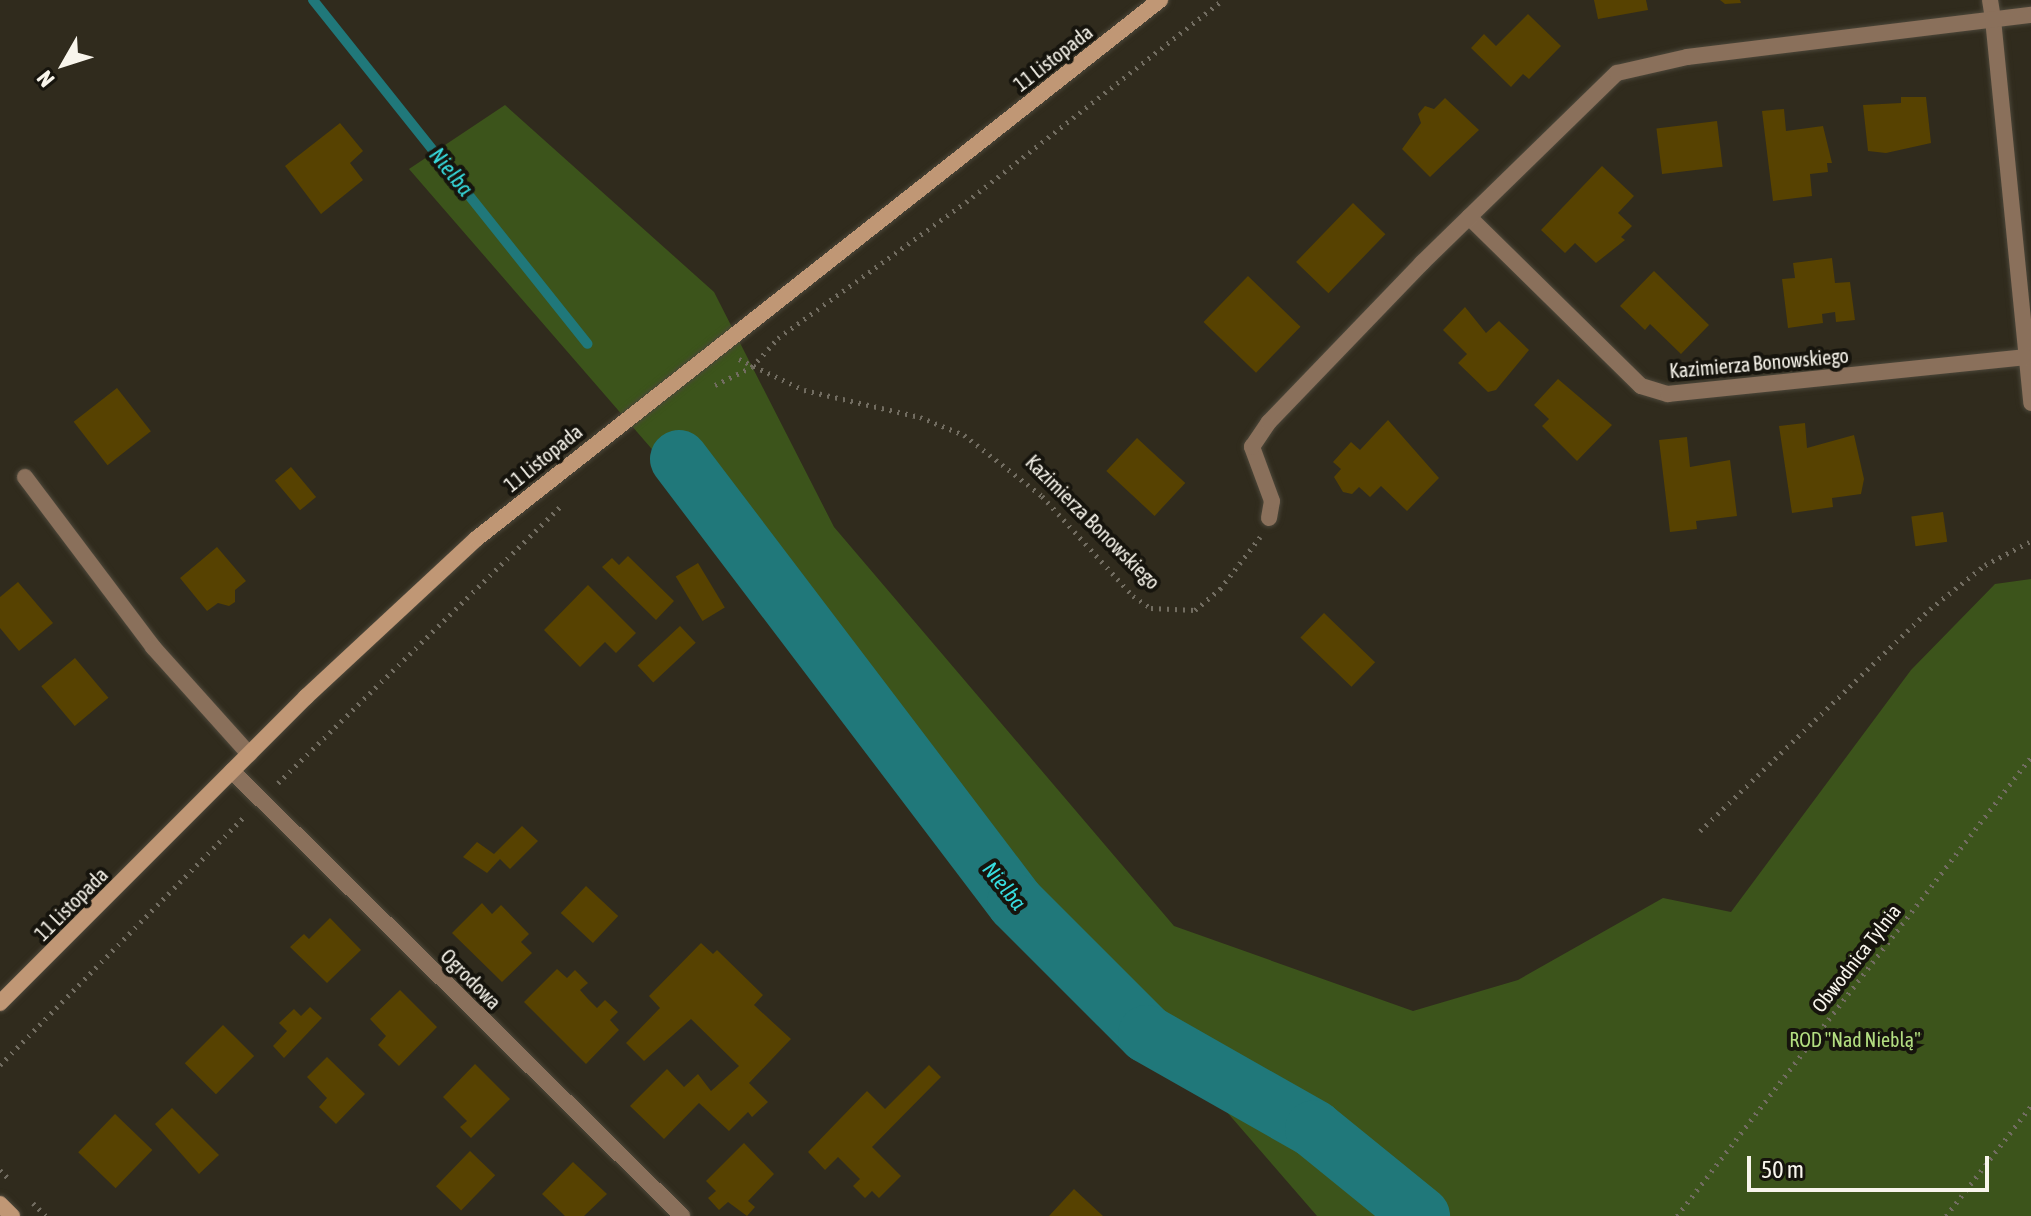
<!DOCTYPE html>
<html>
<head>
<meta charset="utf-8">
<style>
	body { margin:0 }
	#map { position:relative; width:2031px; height:1216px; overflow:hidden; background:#302b1d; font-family:"Asap Condensed",sans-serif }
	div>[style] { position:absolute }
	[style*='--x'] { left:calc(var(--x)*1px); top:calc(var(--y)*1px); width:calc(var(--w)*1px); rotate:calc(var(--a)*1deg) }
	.green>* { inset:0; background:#3c541b }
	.stream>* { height:10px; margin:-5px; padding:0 5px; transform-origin:5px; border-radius:5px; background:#20787a }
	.river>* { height:58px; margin:-29px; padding:0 29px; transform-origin:29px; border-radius:29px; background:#20787a }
	.building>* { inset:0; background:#574201; transform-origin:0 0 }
	.path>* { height:5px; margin-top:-2.5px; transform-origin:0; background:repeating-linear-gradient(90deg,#726d61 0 2px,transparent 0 8px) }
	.roads { filter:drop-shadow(0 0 2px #4c473a) drop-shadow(0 0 2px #4c473a) }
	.lane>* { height:16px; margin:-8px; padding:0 8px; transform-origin:8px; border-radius:8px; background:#8a705b }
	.street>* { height:16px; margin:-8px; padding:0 8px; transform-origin:8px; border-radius:8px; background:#8a705b }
	.secondary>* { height:16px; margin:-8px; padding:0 8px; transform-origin:8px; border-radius:8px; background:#c09775 }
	span { translate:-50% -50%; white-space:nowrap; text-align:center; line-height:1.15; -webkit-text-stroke:8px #16140d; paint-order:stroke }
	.street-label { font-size:20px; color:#f8f5ec }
	.park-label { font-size:20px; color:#b3de81 }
	.water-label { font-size:22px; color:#37dde0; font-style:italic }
	.north { position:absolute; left:24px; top:24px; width:80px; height:80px; -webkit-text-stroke:6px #16140d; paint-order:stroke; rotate:231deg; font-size:22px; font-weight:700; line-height:32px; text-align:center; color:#f8f5ec }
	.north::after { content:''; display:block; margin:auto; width:28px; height:36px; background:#f8f5ec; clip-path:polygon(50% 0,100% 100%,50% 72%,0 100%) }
	.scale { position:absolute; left:1747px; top:1156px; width:242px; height:36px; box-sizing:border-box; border:4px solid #f8f5ec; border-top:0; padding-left:10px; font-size:24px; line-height:28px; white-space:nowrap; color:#f8f5ec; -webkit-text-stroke:6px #16140d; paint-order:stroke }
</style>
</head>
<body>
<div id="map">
	<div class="green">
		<div style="clip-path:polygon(505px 105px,714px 292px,834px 527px,1174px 926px,1413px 1011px,1518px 980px,1663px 898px,1731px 912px,1911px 670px,1995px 584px,2031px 579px,2031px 1216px,1317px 1216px,409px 169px)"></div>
	</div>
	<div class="stream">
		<div style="--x:313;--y:0;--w:440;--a:51.4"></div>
	</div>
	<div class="river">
		<div style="--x:679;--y:459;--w:557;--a:52.8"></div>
		<div style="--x:1016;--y:903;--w:185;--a:45"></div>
		<div style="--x:1147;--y:1034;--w:192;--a:29.6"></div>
		<div style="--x:1314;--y:1129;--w:138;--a:39.1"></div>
	</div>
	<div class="building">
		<div style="clip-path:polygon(1594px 0,1646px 0,1648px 10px,1598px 19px)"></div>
		<div style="clip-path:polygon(1720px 0,1740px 0,1741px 3px,1725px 4px)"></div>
		<div style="clip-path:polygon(1528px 14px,1561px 46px,1529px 79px,1523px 74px,1511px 87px,1471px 48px,1484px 34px,1496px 46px)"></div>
		<div style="clip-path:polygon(1901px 97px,1926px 97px,1931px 143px,1886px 153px,1868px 151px,1863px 105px,1901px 103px)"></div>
		<div style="clip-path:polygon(1445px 98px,1479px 130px,1430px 177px,1402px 149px,1421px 123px,1418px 114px,1425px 106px,1434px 109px)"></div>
		<div style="clip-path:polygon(1784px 109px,1786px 131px,1823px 126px,1832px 163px,1827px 163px,1828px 172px,1810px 174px,1812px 196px,1773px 201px,1762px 111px)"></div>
		<div style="left:1717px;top:121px;width:46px;height:61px;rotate:83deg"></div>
		<div style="clip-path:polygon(340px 123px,363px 151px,350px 163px,363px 180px,321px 214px,285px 166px)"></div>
		<div style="clip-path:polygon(1602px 166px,1634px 196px,1618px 213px,1632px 226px,1621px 237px,1625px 240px,1596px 263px,1575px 243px,1565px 253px,1541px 230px)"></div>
		<div style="left:1353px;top:203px;width:45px;height:82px;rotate:44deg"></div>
		<div style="clip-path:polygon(1832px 258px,1835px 283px,1850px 282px,1855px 320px,1836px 322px,1835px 312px,1822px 314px,1823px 323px,1788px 328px,1782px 279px,1795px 278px,1793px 263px)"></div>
		<div style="clip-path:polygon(1654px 271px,1709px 325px,1681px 354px,1650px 324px,1645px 330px,1620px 306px)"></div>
		<div style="left:1248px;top:276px;width:73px;height:64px;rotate:44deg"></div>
		<div style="clip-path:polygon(1465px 307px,1486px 333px,1499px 321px,1529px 350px,1496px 390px,1488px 392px,1458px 363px,1467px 354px,1443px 330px)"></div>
		<div style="clip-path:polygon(1558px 379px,1612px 425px,1577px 461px,1542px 426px,1549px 419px,1534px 405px)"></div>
		<div style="left:117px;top:388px;width:55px;height:55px;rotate:52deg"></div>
		<div style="clip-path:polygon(1388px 420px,1439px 478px,1407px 511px,1381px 486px,1370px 497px,1359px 487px,1352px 494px,1343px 492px,1334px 477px,1341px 469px,1333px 462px,1351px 442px,1360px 450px)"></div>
		<div style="clip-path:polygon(1805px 423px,1807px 448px,1854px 435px,1864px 479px,1861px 494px,1832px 498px,1833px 507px,1792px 513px,1779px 426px)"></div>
		<div style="clip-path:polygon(1687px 437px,1690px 467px,1730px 460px,1737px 516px,1696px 521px,1697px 529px,1670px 532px,1659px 440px)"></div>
		<div style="left:1137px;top:438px;width:66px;height:45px;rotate:43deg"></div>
		<div style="left:291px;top:467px;width:39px;height:21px;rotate:50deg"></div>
		<div style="left:1943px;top:512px;width:30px;height:32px;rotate:82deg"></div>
		<div style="clip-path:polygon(217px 547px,246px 581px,235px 590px,235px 602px,229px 606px,218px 603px,207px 611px,180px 578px)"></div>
		<div style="clip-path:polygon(628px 556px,674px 601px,656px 620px,602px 567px,612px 558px,619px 565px)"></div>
		<div style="left:698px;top:563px;width:52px;height:26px;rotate:59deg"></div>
		<div style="clip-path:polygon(18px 582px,53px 623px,19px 651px,0 628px,0 597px)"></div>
		<div style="clip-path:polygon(588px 585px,636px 633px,616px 653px,605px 642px,580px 667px,544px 630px)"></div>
		<div style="left:1324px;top:613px;width:71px;height:34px;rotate:44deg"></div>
		<div style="left:680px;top:626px;width:23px;height:58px;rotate:47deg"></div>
		<div style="left:75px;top:658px;width:52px;height:44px;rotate:50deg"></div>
		<div style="clip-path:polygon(522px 826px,538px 841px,510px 869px,500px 859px,487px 873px,463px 857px,477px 842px,494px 854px)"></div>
		<div style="left:586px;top:886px;width:44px;height:37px;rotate:43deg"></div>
		<div style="clip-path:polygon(482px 903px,492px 914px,501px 905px,529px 934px,521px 942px,532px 953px,502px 982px,452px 933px)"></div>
		<div style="clip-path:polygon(330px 918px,361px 950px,327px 983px,290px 947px,304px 934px,309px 939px)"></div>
		<div style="clip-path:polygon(701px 943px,713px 954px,717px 950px,763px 995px,754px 1005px,791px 1039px,749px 1083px,768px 1102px,752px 1117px,748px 1112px,729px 1131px,699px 1103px,664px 1139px,630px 1106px,667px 1069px,684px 1087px,698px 1074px,711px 1091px,739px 1066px,691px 1019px,644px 1061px,626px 1043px,660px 1008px,649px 996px)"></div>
		<div style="clip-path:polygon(557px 969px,567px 978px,575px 970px,588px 983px,580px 990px,588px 999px,597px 1008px,605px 1000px,618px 1012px,610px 1020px,619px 1030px,586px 1064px,524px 1002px)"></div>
		<div style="clip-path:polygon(400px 990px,437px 1027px,399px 1066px,378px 1045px,386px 1036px,370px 1019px)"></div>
		<div style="clip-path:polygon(310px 1007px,322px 1018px,284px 1058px,273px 1046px,287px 1031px,279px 1023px,294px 1009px,301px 1016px)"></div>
		<div style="left:223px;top:1025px;width:44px;height:54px;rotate:45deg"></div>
		<div style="clip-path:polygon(327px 1057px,365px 1094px,336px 1124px,319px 1107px,327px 1098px,307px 1077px)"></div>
		<div style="clip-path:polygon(475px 1064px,510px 1099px,471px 1138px,460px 1127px,467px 1121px,443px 1097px)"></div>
		<div style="clip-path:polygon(929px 1065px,941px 1077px,872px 1147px,901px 1176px,879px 1198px,872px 1191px,865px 1198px,853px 1186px,860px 1179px,838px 1157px,825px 1170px,808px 1152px,867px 1091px,885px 1109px)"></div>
		<div style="clip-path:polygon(172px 1108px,219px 1155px,199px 1174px,155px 1124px)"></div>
		<div style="left:115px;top:1114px;width:52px;height:53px;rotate:44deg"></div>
		<div style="clip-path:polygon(744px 1143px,774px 1174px,748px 1201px,755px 1207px,747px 1216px,728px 1202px,719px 1210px,708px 1198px,716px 1191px,706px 1181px)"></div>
		<div style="left:470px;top:1151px;width:35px;height:49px;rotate:44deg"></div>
		<div style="clip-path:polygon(573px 1162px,607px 1194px,584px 1216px,565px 1216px,542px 1194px)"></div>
		<div style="clip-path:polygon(1074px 1189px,1103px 1216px,1049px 1216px)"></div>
	</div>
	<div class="path">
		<div style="--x:739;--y:359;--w:72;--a:25.5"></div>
		<div style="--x:804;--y:390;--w:119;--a:13.1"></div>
		<div style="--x:920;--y:417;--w:48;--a:22.2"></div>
		<div style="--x:964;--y:435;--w:99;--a:38"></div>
		<div style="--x:1042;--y:496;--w:135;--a:47.7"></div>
		<div style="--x:1133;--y:596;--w:22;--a:34"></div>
		<div style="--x:1151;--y:608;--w:44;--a:2.6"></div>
		<div style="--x:1195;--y:610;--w:33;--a:-40"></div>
		<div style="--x:1220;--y:589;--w:66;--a:-52.4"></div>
		<div style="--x:715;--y:385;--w:41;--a:-25.9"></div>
		<div style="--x:752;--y:367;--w:39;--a:-48"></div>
		<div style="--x:778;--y:338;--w:232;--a:-35.9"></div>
		<div style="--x:966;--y:202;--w:327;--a:-38.2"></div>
		<div style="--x:278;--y:783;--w:395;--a:-44.4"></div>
		<div style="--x:1700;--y:831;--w:320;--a:-44"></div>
		<div style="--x:1930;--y:609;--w:70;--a:-38.7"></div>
		<div style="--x:1985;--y:565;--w:52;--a:-27.6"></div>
		<div style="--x:0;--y:1065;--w:351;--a:-45.5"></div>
		<div style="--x:0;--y:1170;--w:16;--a:45"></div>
		<div style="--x:33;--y:1203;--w:18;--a:45"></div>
		<div style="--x:1677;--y:1216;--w:580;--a:-52.36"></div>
		<div style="--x:1946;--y:1216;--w:139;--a:-52.3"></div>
	</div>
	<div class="roads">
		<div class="lane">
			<div style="--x:1990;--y:0;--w:19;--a:81"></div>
		</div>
		<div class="street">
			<div style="--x:1993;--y:19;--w:386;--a:84.3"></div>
			<div style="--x:1469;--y:217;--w:241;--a:44.5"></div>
			<div style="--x:1641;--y:386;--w:28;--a:17"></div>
			<div style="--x:1668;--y:394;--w:360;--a:-5.9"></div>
			<div style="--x:25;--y:477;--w:213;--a:53"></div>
			<div style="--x:153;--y:647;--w:144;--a:48.1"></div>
			<div style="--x:1269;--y:518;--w:17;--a:-80"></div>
			<div style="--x:1272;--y:501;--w:58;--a:-110.3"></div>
			<div style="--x:1252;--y:447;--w:30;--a:-56"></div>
			<div style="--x:1269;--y:422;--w:221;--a:-46.1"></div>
			<div style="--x:1422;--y:263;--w:272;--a:-44.3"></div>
			<div style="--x:1617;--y:73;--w:72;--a:-12.9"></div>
			<div style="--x:1687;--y:57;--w:347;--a:-7"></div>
			<div style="--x:232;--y:771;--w:633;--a:44.68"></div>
		</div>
		<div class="secondary">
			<div style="--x:0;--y:1003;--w:433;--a:-45"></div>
			<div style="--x:306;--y:697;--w:232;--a:-42.9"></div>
			<div style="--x:476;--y:539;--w:871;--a:-38.24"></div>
			<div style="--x:0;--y:1204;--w:17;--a:45"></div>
		</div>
	</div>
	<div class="street-label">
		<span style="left:1053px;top:58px;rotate:-38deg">11 Listopada</span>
		<span style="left:1759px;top:363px;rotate:-5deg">Kazimierza Bonowskiego</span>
		<span style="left:543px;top:458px;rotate:-39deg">11 Listopada</span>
		<span style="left:1093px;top:522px;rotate:45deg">Kazimierza Bonowskiego</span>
		<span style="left:71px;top:904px;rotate:-45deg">11 Listopada</span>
		<span style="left:1856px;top:958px;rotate:-52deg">Obwodnica Tylnia</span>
		<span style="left:471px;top:979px;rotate:45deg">Ogrodowa</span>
	</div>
	<div class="park-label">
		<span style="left:1855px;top:1039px">ROD "Nad Nieblą"</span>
	</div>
	<div class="water-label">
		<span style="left:451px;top:172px;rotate:51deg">Nielba</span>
		<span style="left:1004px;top:886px;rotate:51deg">Nielba</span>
	</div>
	<div class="north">N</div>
	<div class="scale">50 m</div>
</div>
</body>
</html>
